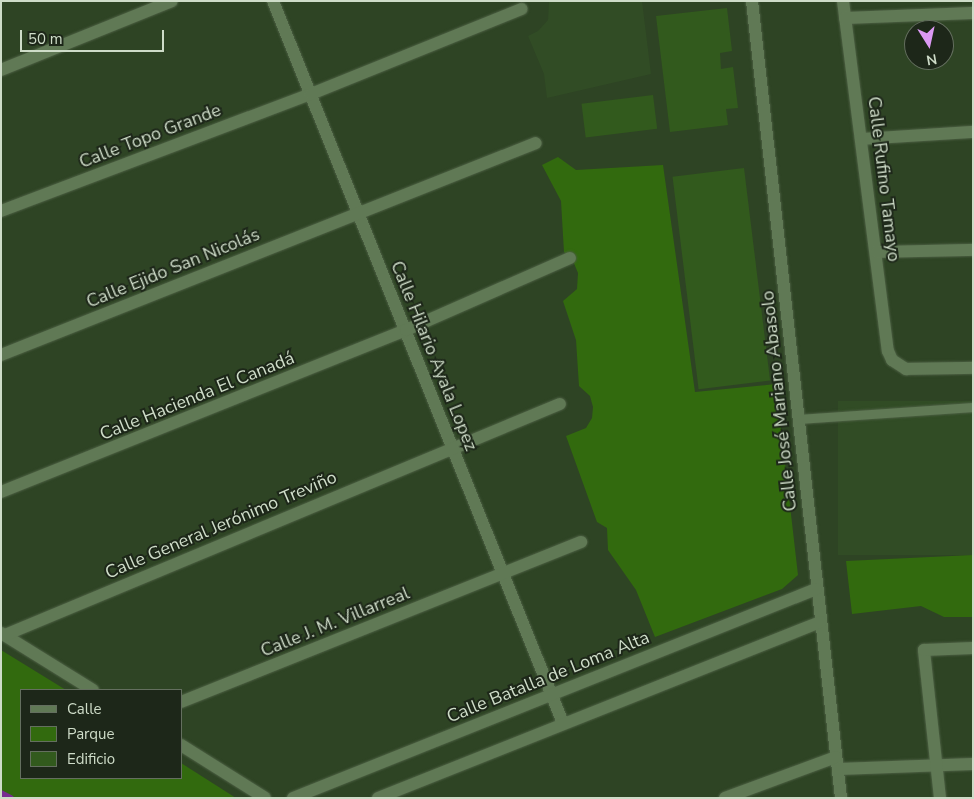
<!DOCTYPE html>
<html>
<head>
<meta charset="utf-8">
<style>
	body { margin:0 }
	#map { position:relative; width:974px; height:799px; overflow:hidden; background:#2e4424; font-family:"Nunito Sans",sans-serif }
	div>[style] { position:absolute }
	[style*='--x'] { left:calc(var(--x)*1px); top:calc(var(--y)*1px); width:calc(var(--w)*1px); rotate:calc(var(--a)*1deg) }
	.built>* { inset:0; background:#314c25; transform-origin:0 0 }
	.green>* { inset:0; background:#326a0e }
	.stream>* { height:5.5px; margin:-2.75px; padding:0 2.75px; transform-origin:2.75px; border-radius:2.75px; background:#782c91 }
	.building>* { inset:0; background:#325a1d; transform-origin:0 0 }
	.roads { filter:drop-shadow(0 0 1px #4c5f43) drop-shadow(0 0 1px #4c5f43) }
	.lane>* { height:9px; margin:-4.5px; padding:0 4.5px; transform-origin:4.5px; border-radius:4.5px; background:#607955 }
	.street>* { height:12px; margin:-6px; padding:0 6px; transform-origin:6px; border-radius:6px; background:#607955 }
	span { translate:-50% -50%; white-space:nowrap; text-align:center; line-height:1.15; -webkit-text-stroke:4px #1d2719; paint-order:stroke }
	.street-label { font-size:18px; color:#cedcc8 }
	.frame { position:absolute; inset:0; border:2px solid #cedcc8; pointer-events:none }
	.legend { position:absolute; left:20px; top:689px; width:162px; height:90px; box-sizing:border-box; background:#1d2719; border:1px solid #646f5f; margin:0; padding:6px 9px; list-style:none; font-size:15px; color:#cedcc8 }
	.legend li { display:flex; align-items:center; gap:10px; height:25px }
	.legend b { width:25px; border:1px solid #646f5f }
	.north { position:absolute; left:904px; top:20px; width:50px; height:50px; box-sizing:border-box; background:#1d2719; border:1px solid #646f5f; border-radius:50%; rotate:170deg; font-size:14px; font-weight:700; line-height:20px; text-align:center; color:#cedcc8 }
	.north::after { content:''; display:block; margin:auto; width:18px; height:22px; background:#dc99f4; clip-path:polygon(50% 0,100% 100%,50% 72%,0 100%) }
	.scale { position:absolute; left:20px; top:30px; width:144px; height:22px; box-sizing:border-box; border:2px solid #cedcc8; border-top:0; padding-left:6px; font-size:15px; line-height:18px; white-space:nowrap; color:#cedcc8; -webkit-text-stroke:4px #1d2719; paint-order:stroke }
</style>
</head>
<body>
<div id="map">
	<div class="built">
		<div style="clip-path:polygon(549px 1px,642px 1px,651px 74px,547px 98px,544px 74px,528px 36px,538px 31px,548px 20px)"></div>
		<div style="left:973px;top:401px;width:154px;height:135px;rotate:90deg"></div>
	</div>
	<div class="green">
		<div style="clip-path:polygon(558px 157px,576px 170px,663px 165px,695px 392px,776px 384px,798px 575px,782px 589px,655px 637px,636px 590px,608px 550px,607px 528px,597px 522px,566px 436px,586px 428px,592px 418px,593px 407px,590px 396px,579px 386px,576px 340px,563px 301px,577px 289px,578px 273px,573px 261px,564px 252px,561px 201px,542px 165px)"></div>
		<div style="clip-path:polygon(973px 555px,973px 617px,944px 617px,921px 606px,852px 614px,846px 561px)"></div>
		<div style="clip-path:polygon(1px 650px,66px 690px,21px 690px,21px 778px,181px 778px,181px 763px,236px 798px,1px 798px)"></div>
	</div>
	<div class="stream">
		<div style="--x:1;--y:793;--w:11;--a:27"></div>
	</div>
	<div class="building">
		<div style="clip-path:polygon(727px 8px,732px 51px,720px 53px,721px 69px,733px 67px,738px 108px,726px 109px,728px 125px,670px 132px,656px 16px)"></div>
		<div style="left:653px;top:95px;width:34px;height:72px;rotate:83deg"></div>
		<div style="left:744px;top:168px;width:214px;height:72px;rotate:83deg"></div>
	</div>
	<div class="roads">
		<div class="lane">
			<div style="--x:799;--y:419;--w:174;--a:-3.9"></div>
		</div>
		<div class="street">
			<div style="--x:273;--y:1;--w:778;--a:68.12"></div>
			<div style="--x:752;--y:1;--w:802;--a:83.63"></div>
			<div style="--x:843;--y:1;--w:353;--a:82.7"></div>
			<div style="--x:888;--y:351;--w:10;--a:66"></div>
			<div style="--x:892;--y:360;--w:17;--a:33"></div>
			<div style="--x:906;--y:369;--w:67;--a:-0.9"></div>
			<div style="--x:845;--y:18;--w:128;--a:-2.2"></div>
			<div style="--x:1;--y:70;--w:184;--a:-22"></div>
			<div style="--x:861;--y:139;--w:112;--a:-3.6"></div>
			<div style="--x:1;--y:211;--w:331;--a:-20.7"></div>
			<div style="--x:311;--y:94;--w:227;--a:-22"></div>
			<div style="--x:877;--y:252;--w:96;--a:-1.2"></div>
			<div style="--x:1;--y:355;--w:575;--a:-21.62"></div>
			<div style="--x:1;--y:492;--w:436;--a:-21.8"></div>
			<div style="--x:406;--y:330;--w:179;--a:-23.7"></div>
			<div style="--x:1;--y:633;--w:108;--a:31.8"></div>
			<div style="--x:5;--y:635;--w:601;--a:-22.6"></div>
			<div style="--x:181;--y:702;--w:431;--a:-21.8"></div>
			<div style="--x:181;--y:745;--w:99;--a:32.2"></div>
			<div style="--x:838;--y:769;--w:135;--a:-2.1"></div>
			<div style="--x:293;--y:798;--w:563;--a:-21.78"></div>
			<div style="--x:378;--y:798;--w:476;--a:-21.7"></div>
			<div style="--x:725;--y:798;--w:118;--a:-20.3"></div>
			<div style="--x:940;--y:798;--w:149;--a:-96.2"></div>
			<div style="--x:924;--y:650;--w:49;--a:-2.3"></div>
		</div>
	</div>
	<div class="street-label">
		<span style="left:150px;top:136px;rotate:-21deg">Calle Topo Grande</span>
		<span style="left:884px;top:179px;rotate:83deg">Calle Rufino Tamayo</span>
		<span style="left:173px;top:268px;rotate:-22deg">Calle Ejido San Nicolás</span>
		<span style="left:434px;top:356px;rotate:68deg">Calle Hilario Ayala Lopez</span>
		<span style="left:197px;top:396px;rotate:-22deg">Calle Hacienda El Canadá</span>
		<span style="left:779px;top:401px;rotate:-96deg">Calle José Mariano Abasolo</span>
		<span style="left:221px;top:525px;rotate:-23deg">Calle General Jerónimo Treviño</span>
		<span style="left:335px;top:622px;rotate:-22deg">Calle J. M. Villarreal</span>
		<span style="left:548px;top:677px;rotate:-22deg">Calle Batalla de Loma Alta</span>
	</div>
	<div class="frame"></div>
	<ul class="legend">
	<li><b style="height:6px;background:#607955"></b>Calle</li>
	<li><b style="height:14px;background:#326a0e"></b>Parque</li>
	<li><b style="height:14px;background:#325a1d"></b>Edificio</li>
	</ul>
	<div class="north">N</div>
	<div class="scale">50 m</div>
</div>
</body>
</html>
